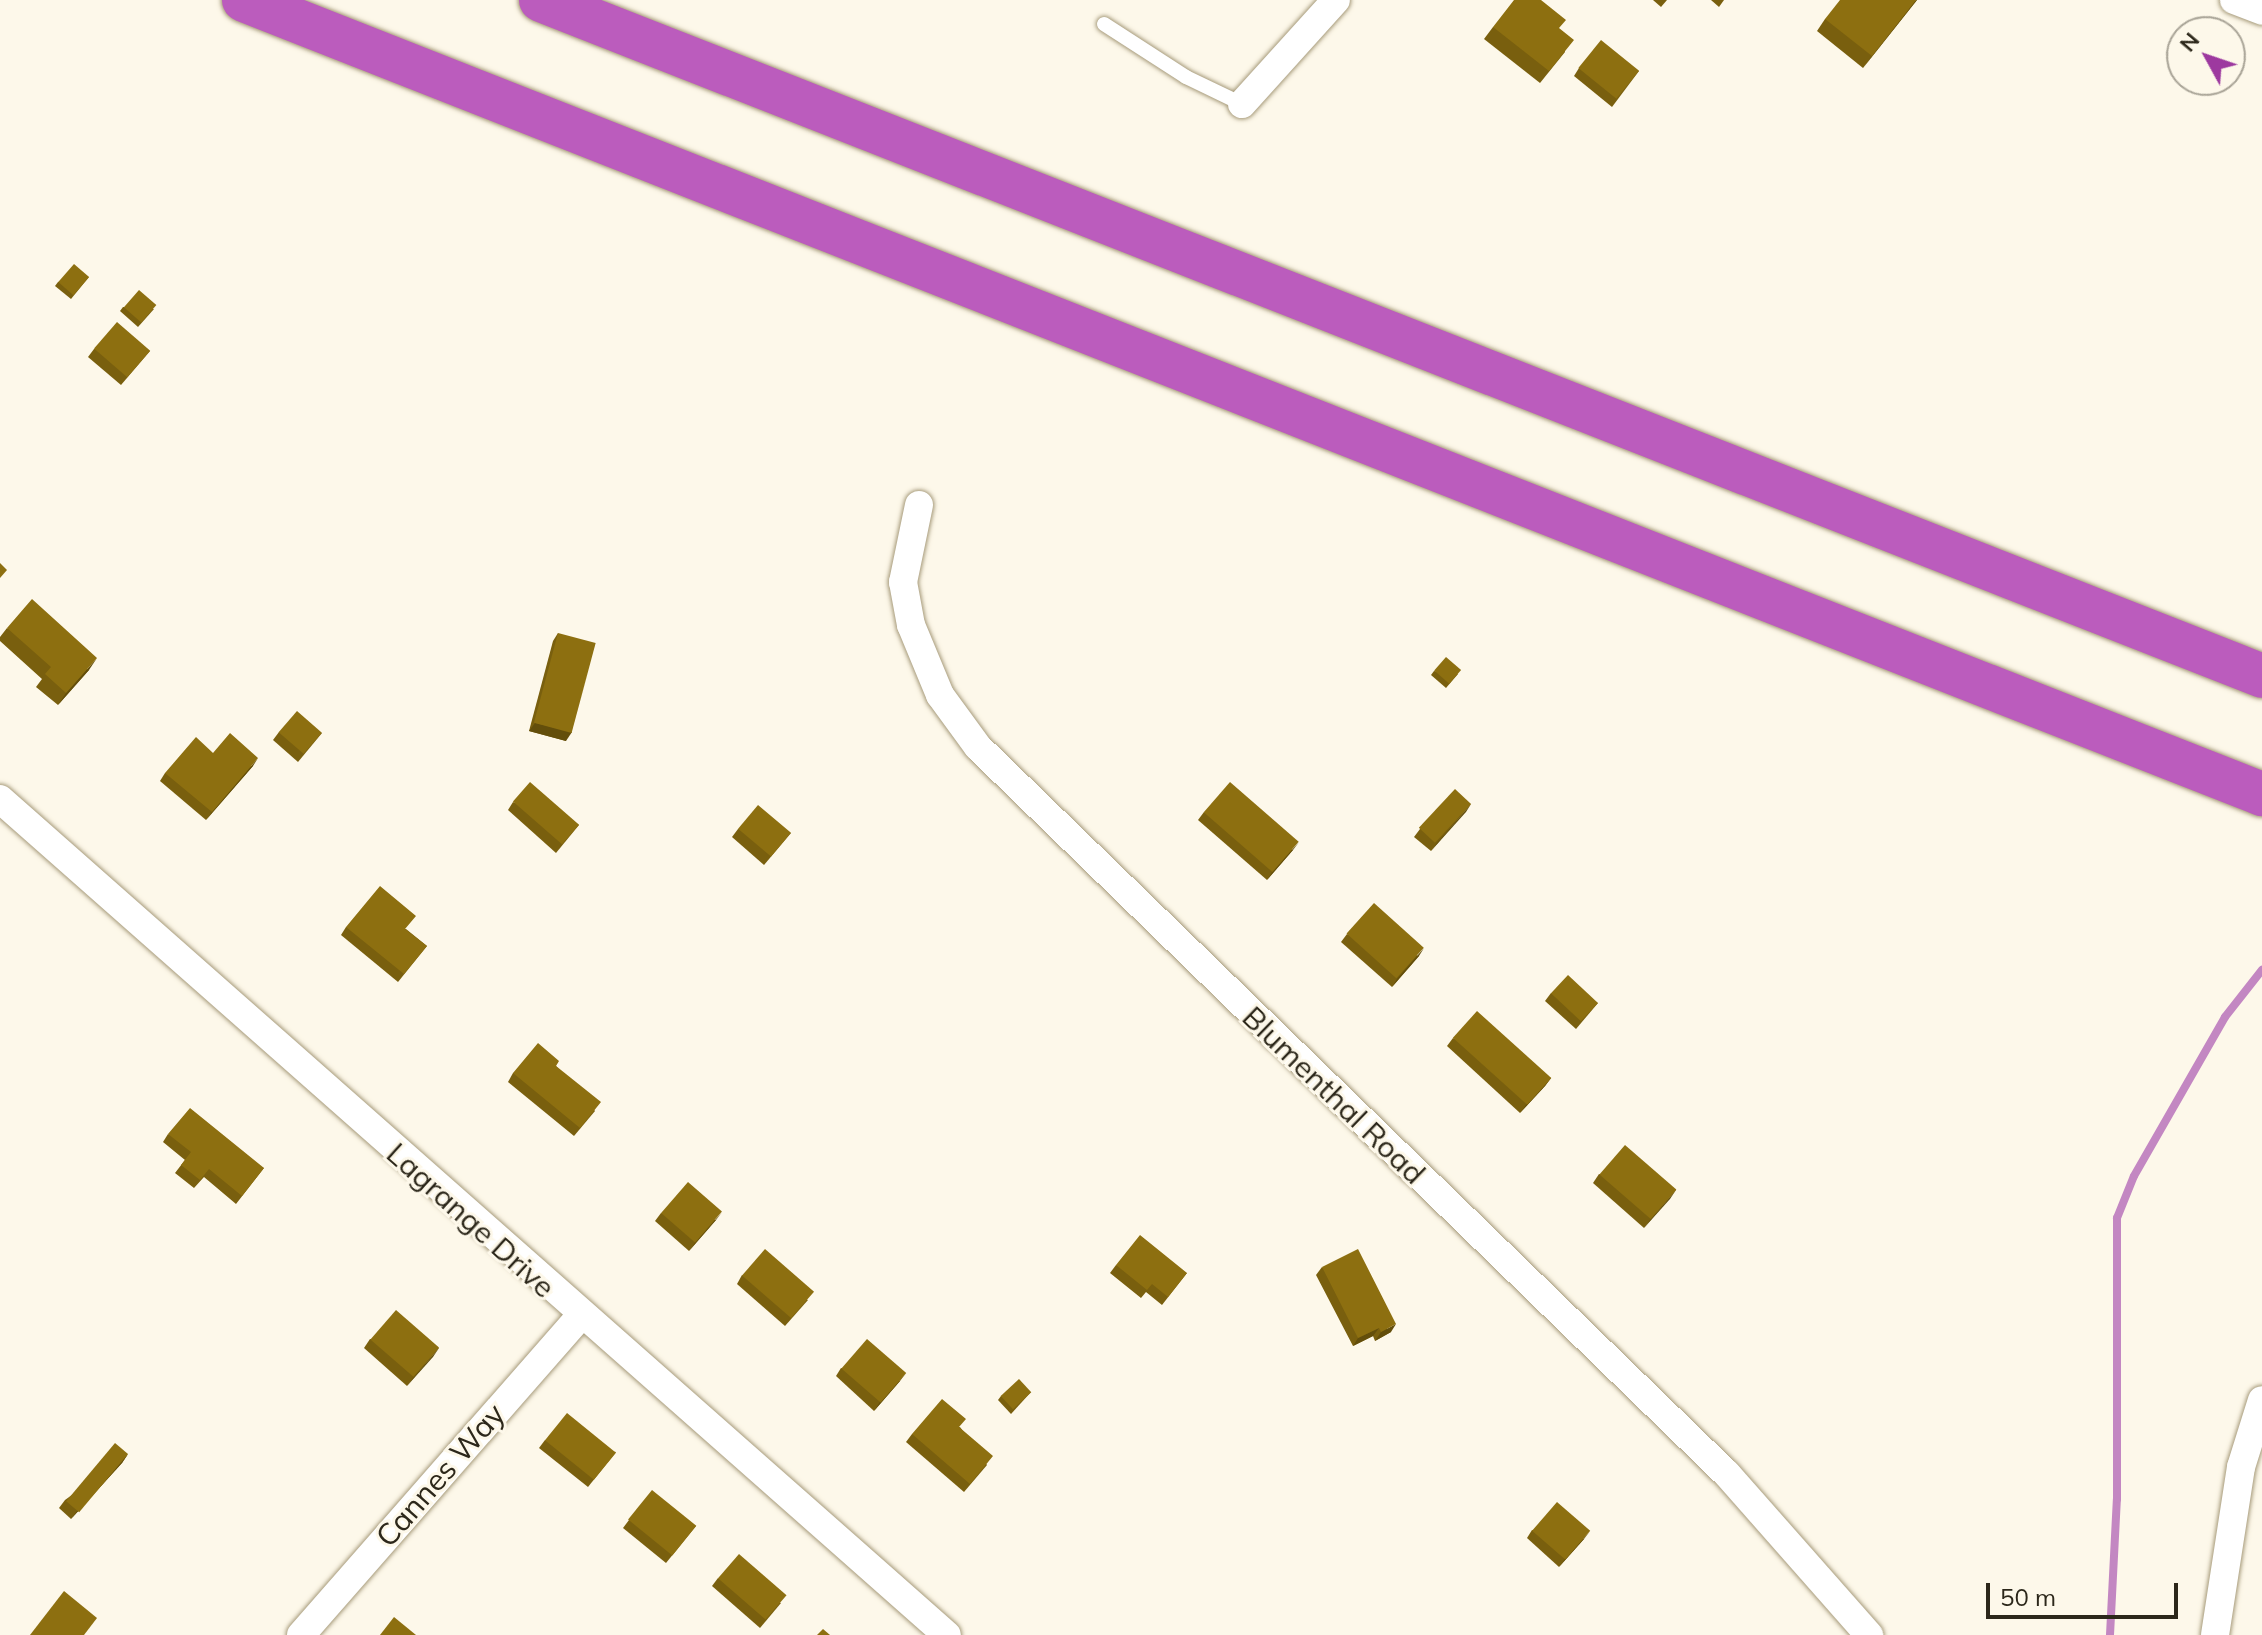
<!DOCTYPE html>
<html>
<head>
<meta charset="utf-8">
<style>
	body { margin:0 }
	#map { position:relative; width:2262px; height:1635px; overflow:hidden; background:#fdf8ea; font-family:Mulish,sans-serif }
	div>[style] { position:absolute }
	[style*='--x'] { left:calc(var(--x)*1px); top:calc(var(--y)*1px); width:calc(var(--w)*1px); rotate:calc(var(--a)*1deg) }
	.stream>* { height:8px; margin:-4px; padding:0 4px; transform-origin:4px; border-radius:4px; background:#c387c2 }
	.roads { filter:drop-shadow(0 0 2px #a79b7b) drop-shadow(0 0 2px #a79b7b) }
	.lane>* { height:14px; margin:-7px; padding:0 7px; transform-origin:7px; border-radius:7px; background:#fff }
	.street>* { height:28px; margin:-14px; padding:0 14px; transform-origin:14px; border-radius:14px; background:#fff }
	.highway>* { height:44px; margin:-22px; padding:0 22px; transform-origin:22px; border-radius:22px; background:#bb5cbd }
	.wall>* { inset:0; background:#795f0e }
	.shaded-wall>* { inset:0; background:#634e0b }
	.building>* { inset:0; background:#8d6f10; transform-origin:0 0 }
	span { translate:-50% -50%; white-space:nowrap; text-align:center; line-height:1.15; -webkit-text-stroke:6px #fdf8ea; paint-order:stroke }
	.street-label { font-size:30px; color:#2c271a }
	.north { position:absolute; left:2166px; top:16px; width:80px; height:80px; box-sizing:border-box; background:#fdf8ea; border:2px solid #a9a497; border-radius:50%; rotate:310deg; font-size:22px; font-weight:700; line-height:32px; text-align:center; color:#2c271a }
	.north::after { content:''; display:block; margin:auto; width:28px; height:36px; background:#9d399f; clip-path:polygon(50% 0,100% 100%,50% 72%,0 100%) }
	.scale { position:absolute; left:1986px; top:1583px; width:192px; height:36px; box-sizing:border-box; border:4px solid #2c271a; border-top:0; padding-left:10px; font-size:24px; line-height:28px; white-space:nowrap; color:#2c271a; -webkit-text-stroke:6px #fdf8ea; paint-order:stroke }
</style>
</head>
<body>
<div id="map">
	<div class="stream">
		<div style="--x:2110;--y:1635;--w:136;--a:-87.1"></div>
		<div style="--x:2117;--y:1499;--w:281;--a:-90"></div>
		<div style="--x:2117;--y:1218;--w:45;--a:-68"></div>
		<div style="--x:2134;--y:1176;--w:183;--a:-60.2"></div>
		<div style="--x:2225;--y:1017;--w:60;--a:-51.8"></div>
	</div>
	<div class="roads">
		<div class="lane">
			<div style="--x:1104;--y:24;--w:98;--a:32.9"></div>
			<div style="--x:1186;--y:77;--w:62;--a:25.7"></div>
		</div>
		<div class="street">
			<div style="--x:2234;--y:0;--w:30;--a:21"></div>
			<div style="--x:1242;--y:104;--w:140;--a:-47.9"></div>
			<div style="--x:919;--y:505;--w:79;--a:101.7"></div>
			<div style="--x:903;--y:582;--w:44;--a:79.5"></div>
			<div style="--x:911;--y:625;--w:76;--a:67.5"></div>
			<div style="--x:940;--y:695;--w:64;--a:53.8"></div>
			<div style="--x:978;--y:747;--w:1044;--a:44.15"></div>
			<div style="--x:1727;--y:1474;--w:215;--a:48.6"></div>
			<div style="--x:0;--y:799;--w:1263;--a:41.44"></div>
			<div style="--x:301;--y:1635;--w:424;--a:-48.8"></div>
			<div style="--x:2215;--y:1635;--w:170;--a:-81.2"></div>
			<div style="--x:2241;--y:1467;--w:70;--a:-72.6"></div>
		</div>
		<div class="highway">
			<div style="--x:244;--y:0;--w:2169;--a:21.48"></div>
			<div style="--x:541;--y:0;--w:1849;--a:21.44"></div>
		</div>
	</div>
	<div class="wall">
		<div style="clip-path:polygon(1653px 0,1667px 0,1661px 7px)"></div>
		<div style="clip-path:polygon(1711px 0,1724px 0,1719px 7px)"></div>
		<div style="clip-path:polygon(1917px 0,1863px 68px,1817px 31px,1825px 19px)"></div>
		<div style="clip-path:polygon(1493px 27px,1560px 29px,1565px 52px,1540px 83px,1484px 39px)"></div>
		<div style="clip-path:polygon(1579px 68px,1639px 71px,1612px 107px,1574px 76px)"></div>
		<div style="clip-path:polygon(89px 277px,71px 299px,55px 286px,58px 282px)"></div>
		<div style="clip-path:polygon(123px 307px,154px 309px,138px 327px,120px 311px)"></div>
		<div style="clip-path:polygon(94px 349px,150px 351px,121px 385px,88px 357px)"></div>
		<div style="clip-path:polygon(7px 628px,89px 670px,58px 705px,36px 687px,42px 679px,0 641px,0 637px)"></div>
		<div style="clip-path:polygon(558px 633px,566px 741px,529px 731px,553px 641px)"></div>
		<div style="clip-path:polygon(1434px 671px,1458px 674px,1446px 688px,1431px 675px)"></div>
		<div style="clip-path:polygon(279px 732px,322px 733px,298px 762px,273px 740px)"></div>
		<div style="clip-path:polygon(253px 766px,206px 820px,160px 781px,165px 773px)"></div>
		<div style="clip-path:polygon(513px 802px,579px 825px,556px 853px,508px 810px)"></div>
		<div style="clip-path:polygon(1471px 804px,1431px 851px,1414px 837px,1420px 829px)"></div>
		<div style="clip-path:polygon(1204px 812px,1293px 850px,1267px 880px,1198px 820px)"></div>
		<div style="clip-path:polygon(738px 829px,791px 833px,764px 865px,732px 837px)"></div>
		<div style="clip-path:polygon(346px 927px,406px 929px,427px 946px,398px 982px,341px 935px)"></div>
		<div style="clip-path:polygon(1347px 934px,1419px 956px,1392px 987px,1341px 942px)"></div>
		<div style="clip-path:polygon(1551px 993px,1598px 1003px,1576px 1029px,1545px 1001px)"></div>
		<div style="clip-path:polygon(1453px 1038px,1551px 1078px,1545px 1086px,1520px 1113px,1447px 1046px)"></div>
		<div style="clip-path:polygon(556px 1066px,595px 1111px,574px 1136px,508px 1082px,513px 1073px)"></div>
		<div style="clip-path:polygon(168px 1134px,264px 1168px,236px 1204px,204px 1177px,194px 1188px,175px 1173px,185px 1160px,163px 1142px)"></div>
		<div style="clip-path:polygon(1599px 1174px,1676px 1190px,1644px 1228px,1593px 1183px)"></div>
		<div style="clip-path:polygon(661px 1213px,716px 1220px,689px 1251px,655px 1221px)"></div>
		<div style="clip-path:polygon(1116px 1265px,1187px 1273px,1162px 1305px,1146px 1292px,1141px 1298px,1110px 1273px)"></div>
		<div style="clip-path:polygon(1322px 1267px,1391px 1332px,1375px 1341px,1373px 1336px,1353px 1346px,1316px 1275px)"></div>
		<div style="clip-path:polygon(742px 1275px,808px 1300px,785px 1326px,737px 1284px)"></div>
		<div style="clip-path:polygon(370px 1339px,439px 1348px,407px 1386px,364px 1348px)"></div>
		<div style="clip-path:polygon(841px 1368px,900px 1381px,874px 1411px,836px 1376px)"></div>
		<div style="clip-path:polygon(1031px 1392px,1011px 1414px,998px 1400px,1001px 1396px)"></div>
		<div style="clip-path:polygon(960px 1427px,987px 1465px,964px 1492px,906px 1442px,912px 1434px)"></div>
		<div style="clip-path:polygon(545px 1440px,616px 1452px,588px 1487px,539px 1448px)"></div>
		<div style="clip-path:polygon(128px 1454px,122px 1463px,71px 1519px,59px 1508px,65px 1500px)"></div>
		<div style="clip-path:polygon(629px 1520px,696px 1526px,666px 1563px,623px 1528px)"></div>
		<div style="clip-path:polygon(1532px 1530px,1584px 1539px,1559px 1567px,1527px 1538px)"></div>
		<div style="clip-path:polygon(718px 1578px,781px 1603px,760px 1628px,712px 1586px)"></div>
	</div>
	<div class="shaded-wall">
		<div style="clip-path:polygon(1916px 0,1917px 0,1863px 68px,1872px 56px)"></div>
		<div style="clip-path:polygon(97px 658px,89px 670px,58px 705px,66px 693px)"></div>
		<div style="clip-path:polygon(535px 723px,572px 732px,566px 741px,529px 731px)"></div>
		<div style="clip-path:polygon(258px 758px,253px 766px,206px 820px,212px 812px)"></div>
		<div style="clip-path:polygon(1471px 804px,1466px 812px,1431px 851px,1437px 843px)"></div>
		<div style="clip-path:polygon(1299px 842px,1293px 850px,1267px 880px,1273px 871px)"></div>
		<div style="clip-path:polygon(1424px 948px,1419px 956px,1392px 987px,1397px 979px)"></div>
		<div style="clip-path:polygon(1551px 1078px,1545px 1086px,1520px 1113px,1526px 1105px)"></div>
		<div style="clip-path:polygon(1676px 1190px,1670px 1199px,1644px 1228px,1650px 1220px)"></div>
		<div style="clip-path:polygon(722px 1212px,716px 1220px,689px 1251px,695px 1243px)"></div>
		<div style="clip-path:polygon(1396px 1324px,1391px 1332px,1375px 1341px,1381px 1332px)"></div>
		<div style="clip-path:polygon(1379px 1328px,1373px 1336px,1353px 1346px,1358px 1338px)"></div>
		<div style="clip-path:polygon(439px 1348px,433px 1357px,407px 1386px,413px 1378px)"></div>
		<div style="clip-path:polygon(906px 1373px,900px 1381px,874px 1411px,880px 1402px)"></div>
		<div style="clip-path:polygon(128px 1454px,122px 1463px,71px 1519px,77px 1511px)"></div>
		<div style="clip-path:polygon(1590px 1531px,1584px 1539px,1559px 1567px,1565px 1559px)"></div>
	</div>
	<div class="building">
		<div style="clip-path:polygon(1514px 0,1541px 0,1566px 20px,1559px 28px,1574px 40px,1549px 71px,1493px 27px)"></div>
		<div style="clip-path:polygon(1840px 0,1916px 0,1872px 56px,1825px 19px)"></div>
		<div style="left:1601px;top:40px;width:49px;height:36px;rotate:39deg"></div>
		<div style="left:74px;top:264px;width:20px;height:24px;rotate:41deg"></div>
		<div style="left:139px;top:290px;width:23px;height:23px;rotate:41deg"></div>
		<div style="left:117px;top:322px;width:44px;height:35px;rotate:41deg"></div>
		<div style="clip-path:polygon(0 563px,7px 570px,0 578px)"></div>
		<div style="clip-path:polygon(32px 599px,97px 658px,66px 693px,45px 674px,51px 667px,7px 628px)"></div>
		<div style="left:558px;top:633px;width:39px;height:93px;rotate:15deg"></div>
		<div style="left:1446px;top:657px;width:20px;height:18px;rotate:41deg"></div>
		<div style="left:297px;top:711px;width:33px;height:28px;rotate:41deg"></div>
		<div style="clip-path:polygon(230px 733px,258px 758px,212px 812px,165px 773px,196px 737px,213px 753px)"></div>
		<div style="left:530px;top:782px;width:65px;height:26px;rotate:41deg"></div>
		<div style="left:1230px;top:782px;width:91px;height:40px;rotate:41deg"></div>
		<div style="left:1455px;top:789px;width:22px;height:53px;rotate:43deg"></div>
		<div style="left:758px;top:805px;width:43px;height:31px;rotate:40deg"></div>
		<div style="clip-path:polygon(380px 886px,416px 916px,405px 929px,427px 946px,404px 974px,346px 927px)"></div>
		<div style="left:1374px;top:903px;width:67px;height:41px;rotate:42deg"></div>
		<div style="left:1568px;top:975px;width:41px;height:25px;rotate:43deg"></div>
		<div style="left:1477px;top:1011px;width:100px;height:36px;rotate:42deg"></div>
		<div style="clip-path:polygon(538px 1043px,559px 1061px,556px 1066px,601px 1102px,580px 1128px,513px 1073px)"></div>
		<div style="clip-path:polygon(190px 1108px,264px 1168px,242px 1196px,209px 1169px,200px 1180px,181px 1165px,191px 1152px,168px 1134px)"></div>
		<div style="left:1625px;top:1145px;width:68px;height:39px;rotate:41deg"></div>
		<div style="left:688px;top:1182px;width:45px;height:41px;rotate:41deg"></div>
		<div style="clip-path:polygon(1140px 1235px,1187px 1273px,1168px 1297px,1152px 1284px,1147px 1290px,1116px 1265px)"></div>
		<div style="left:765px;top:1249px;width:65px;height:35px;rotate:41deg"></div>
		<div style="clip-path:polygon(1358px 1249px,1396px 1324px,1381px 1332px,1379px 1328px,1358px 1338px,1322px 1267px)"></div>
		<div style="left:396px;top:1310px;width:57px;height:39px;rotate:41deg"></div>
		<div style="left:867px;top:1339px;width:52px;height:39px;rotate:41deg"></div>
		<div style="left:1019px;top:1379px;width:18px;height:25px;rotate:47deg"></div>
		<div style="clip-path:polygon(942px 1399px,966px 1419px,959px 1427px,993px 1456px,970px 1484px,912px 1434px)"></div>
		<div style="left:567px;top:1413px;width:63px;height:35px;rotate:39deg"></div>
		<div style="left:115px;top:1443px;width:17px;height:76px;rotate:40deg"></div>
		<div style="left:652px;top:1490px;width:57px;height:38px;rotate:39deg"></div>
		<div style="left:1557px;top:1502px;width:44px;height:38px;rotate:41deg"></div>
		<div style="left:739px;top:1554px;width:63px;height:32px;rotate:41deg"></div>
		<div style="clip-path:polygon(64px 1591px,97px 1618px,84px 1635px,30px 1635px)"></div>
		<div style="clip-path:polygon(394px 1617px,416px 1635px,380px 1635px)"></div>
		<div style="clip-path:polygon(823px 1629px,830px 1635px,817px 1635px)"></div>
	</div>
	<div class="street-label">
		<span style="left:1334px;top:1095px;rotate:44deg">Blumenthal Road</span>
		<span style="left:471px;top:1220px;rotate:42deg">Lagrange Drive</span>
		<span style="left:440px;top:1475px;rotate:-49deg">Cannes Way</span>
	</div>
	<div class="north">N</div>
	<div class="scale">50 m</div>
</div>
</body>
</html>
